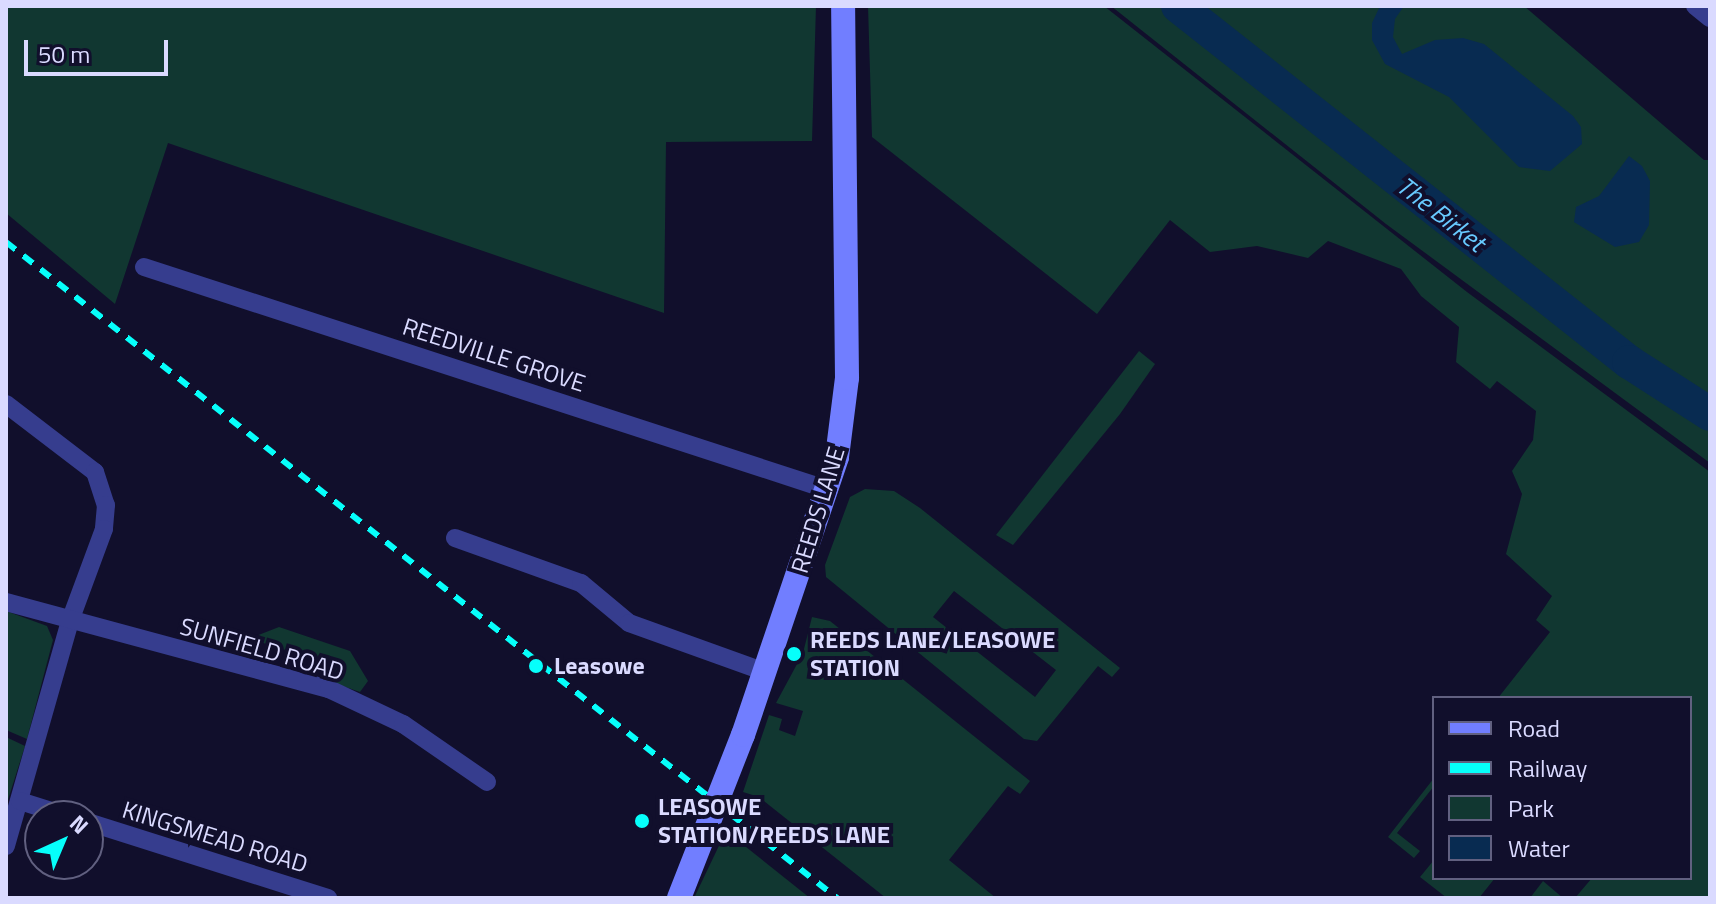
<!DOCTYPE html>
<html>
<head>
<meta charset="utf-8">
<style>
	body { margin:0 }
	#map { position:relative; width:1716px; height:904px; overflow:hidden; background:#110f2c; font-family:"Titillium Web",sans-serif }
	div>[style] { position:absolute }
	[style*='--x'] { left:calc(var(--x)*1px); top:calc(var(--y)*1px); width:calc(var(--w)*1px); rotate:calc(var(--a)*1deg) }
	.green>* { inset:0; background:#113731 }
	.water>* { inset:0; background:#082b51 }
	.river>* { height:34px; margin:-17px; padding:0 17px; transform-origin:17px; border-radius:17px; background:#082b51 }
	.street>* { height:18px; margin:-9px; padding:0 9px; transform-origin:9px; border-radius:9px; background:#363d8e }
	.secondary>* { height:24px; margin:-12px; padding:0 12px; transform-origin:12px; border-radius:12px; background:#717eff }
	.rail>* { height:6px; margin-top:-3px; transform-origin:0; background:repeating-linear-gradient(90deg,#06fffb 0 12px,transparent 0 22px) }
	.dots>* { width:22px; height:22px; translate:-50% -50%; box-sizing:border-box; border:4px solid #110f2c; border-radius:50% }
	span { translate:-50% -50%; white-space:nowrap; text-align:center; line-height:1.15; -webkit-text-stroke:8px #110f2c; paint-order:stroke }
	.street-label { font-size:24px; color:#dadaff }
	.poi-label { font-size:24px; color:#dadaff; font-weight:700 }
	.left { translate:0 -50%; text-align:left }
	.water-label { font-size:26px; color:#68caff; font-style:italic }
	.frame { position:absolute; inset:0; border:8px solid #dadaff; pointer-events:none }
	.legend { position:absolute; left:1432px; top:696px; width:260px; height:184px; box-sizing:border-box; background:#110f2c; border:2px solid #616080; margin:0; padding:10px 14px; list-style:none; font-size:24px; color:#dadaff }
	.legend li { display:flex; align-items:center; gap:16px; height:40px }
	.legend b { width:40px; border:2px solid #616080 }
	.north { position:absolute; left:24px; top:800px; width:80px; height:80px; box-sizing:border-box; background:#110f2c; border:2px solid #616080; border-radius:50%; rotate:44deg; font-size:22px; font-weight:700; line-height:32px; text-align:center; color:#dadaff }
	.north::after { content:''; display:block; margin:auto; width:28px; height:36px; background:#06fffb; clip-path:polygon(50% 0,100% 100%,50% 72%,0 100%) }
	.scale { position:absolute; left:24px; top:40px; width:144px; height:36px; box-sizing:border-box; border:4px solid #dadaff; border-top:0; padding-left:10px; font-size:24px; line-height:28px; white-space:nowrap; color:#dadaff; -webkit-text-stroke:6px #110f2c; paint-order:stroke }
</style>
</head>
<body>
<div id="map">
	<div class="green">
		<div style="clip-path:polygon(6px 6px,816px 6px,812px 141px,666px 142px,664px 313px,168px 143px,115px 304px,6px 213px)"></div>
		<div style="clip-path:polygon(868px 6px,1104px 6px,1467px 292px,1710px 472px,1710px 898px,1575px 898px,1592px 878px,1690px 878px,1690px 698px,1498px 698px,1550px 632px,1536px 620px,1552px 596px,1506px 554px,1522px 494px,1512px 471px,1533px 440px,1536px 411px,1497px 381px,1490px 389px,1456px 362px,1459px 327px,1421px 296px,1401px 269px,1328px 241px,1308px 258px,1257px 246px,1210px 252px,1170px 220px,1097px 314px,872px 137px)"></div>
		<div style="clip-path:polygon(1111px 6px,1524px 6px,1704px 160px,1710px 160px,1710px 463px,1386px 224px)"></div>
		<div style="clip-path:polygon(1139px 351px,1155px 364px,1120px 414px,1013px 545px,996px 535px)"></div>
		<div style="clip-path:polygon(evenodd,865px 489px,894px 491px,920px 508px,1120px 668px,1112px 677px,1098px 666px,1037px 741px,1024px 739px,826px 577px,825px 565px,850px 497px,865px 489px,954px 591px,1056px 670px,1035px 697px,933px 617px,954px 591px)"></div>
		<div style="clip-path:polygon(6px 611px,47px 626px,53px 640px,27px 739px,6px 730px)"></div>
		<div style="clip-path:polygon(812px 617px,830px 621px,1030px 781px,1020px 794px,1008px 786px,949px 860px,996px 898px,886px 898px,759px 797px,743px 792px,769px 715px,782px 719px,779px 730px,795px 736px,803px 711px,776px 703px,803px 653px)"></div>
		<div style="clip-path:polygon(279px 627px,350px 651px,368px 681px,360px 692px,328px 681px,333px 665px,257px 641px,244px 652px,235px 651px,235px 644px)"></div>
		<div style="clip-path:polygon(6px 737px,25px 746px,6px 806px)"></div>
		<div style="clip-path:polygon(1434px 778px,1434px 786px,1397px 833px,1420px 851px,1414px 858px,1388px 837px)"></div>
		<div style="clip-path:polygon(726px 831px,810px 898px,694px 898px)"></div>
		<div style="clip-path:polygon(1434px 860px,1434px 878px,1495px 878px,1479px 898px,1447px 898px,1420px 877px)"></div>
		<div style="clip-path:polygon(1543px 881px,1563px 898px,1530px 898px)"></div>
	</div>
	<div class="water">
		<div style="clip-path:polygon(1380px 6px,1404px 6px,1395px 19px,1393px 37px,1402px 54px,1435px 40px,1463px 38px,1484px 44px,1573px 116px,1581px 127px,1582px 144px,1550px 171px,1519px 167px,1449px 97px,1385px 64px,1372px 40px,1372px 23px)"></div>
		<div style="clip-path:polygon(1629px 156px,1642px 166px,1650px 181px,1649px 225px,1639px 242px,1615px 247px,1574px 222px,1576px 207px,1599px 196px)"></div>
	</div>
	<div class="river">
		<div style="--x:1178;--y:6;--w:575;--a:38.29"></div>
		<div style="--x:1629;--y:362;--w:96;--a:32.7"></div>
	</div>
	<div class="street">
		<div style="--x:1695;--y:6;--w:19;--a:39"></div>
		<div style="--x:144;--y:267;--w:720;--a:18.03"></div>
		<div style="--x:6;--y:404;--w:112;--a:37.4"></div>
		<div style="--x:95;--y:472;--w:35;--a:72"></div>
		<div style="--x:106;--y:505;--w:24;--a:95"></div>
		<div style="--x:104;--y:529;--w:98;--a:110.3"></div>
		<div style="--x:70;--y:621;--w:234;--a:105.9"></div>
		<div style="--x:455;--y:538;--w:134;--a:19.7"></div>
		<div style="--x:581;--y:583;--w:62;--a:39.8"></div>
		<div style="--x:629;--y:623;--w:145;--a:19.8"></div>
		<div style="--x:6;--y:602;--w:335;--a:15.1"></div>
		<div style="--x:329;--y:689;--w:82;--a:25.3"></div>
		<div style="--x:403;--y:724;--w:102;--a:34.6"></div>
		<div style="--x:20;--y:801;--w:49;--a:17.7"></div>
		<div style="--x:88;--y:822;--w:252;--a:17.6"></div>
	</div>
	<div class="secondary">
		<div style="--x:679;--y:898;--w:175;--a:-68.6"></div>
		<div style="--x:743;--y:735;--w:293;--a:-71.3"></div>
		<div style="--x:837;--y:457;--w:80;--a:-82.8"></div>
		<div style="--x:847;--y:378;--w:372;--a:-90.6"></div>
	</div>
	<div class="rail">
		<div style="--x:6;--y:242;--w:1059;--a:38.29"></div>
	</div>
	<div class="dots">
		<div style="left:794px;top:654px;background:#06fffb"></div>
		<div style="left:536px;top:666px;background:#06fffb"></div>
		<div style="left:642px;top:821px;background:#06fffb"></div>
	</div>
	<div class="street-label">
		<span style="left:494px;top:355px;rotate:18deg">REEDVILLE GROVE</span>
		<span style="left:818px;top:510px;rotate:-73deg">REEDS LANE</span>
		<span style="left:262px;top:649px;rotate:16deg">SUNFIELD ROAD</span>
		<span style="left:215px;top:837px;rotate:17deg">KINGSMEAD ROAD</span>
	</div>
	<div class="poi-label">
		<span class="left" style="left:810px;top:654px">REEDS LANE/LEASOWE<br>STATION</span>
		<span class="left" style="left:554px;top:666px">Leasowe</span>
		<span class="left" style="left:658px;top:821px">LEASOWE<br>STATION/REEDS LANE</span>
	</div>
	<div class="water-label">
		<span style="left:1441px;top:214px;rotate:38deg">The Birket</span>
	</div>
	<div class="frame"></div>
	<ul class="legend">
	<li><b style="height:10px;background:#717eff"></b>Road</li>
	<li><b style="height:10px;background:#06fffb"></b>Railway</li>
	<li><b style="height:22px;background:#113731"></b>Park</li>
	<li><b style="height:22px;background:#082b51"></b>Water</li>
	</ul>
	<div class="north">N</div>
	<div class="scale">50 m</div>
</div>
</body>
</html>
